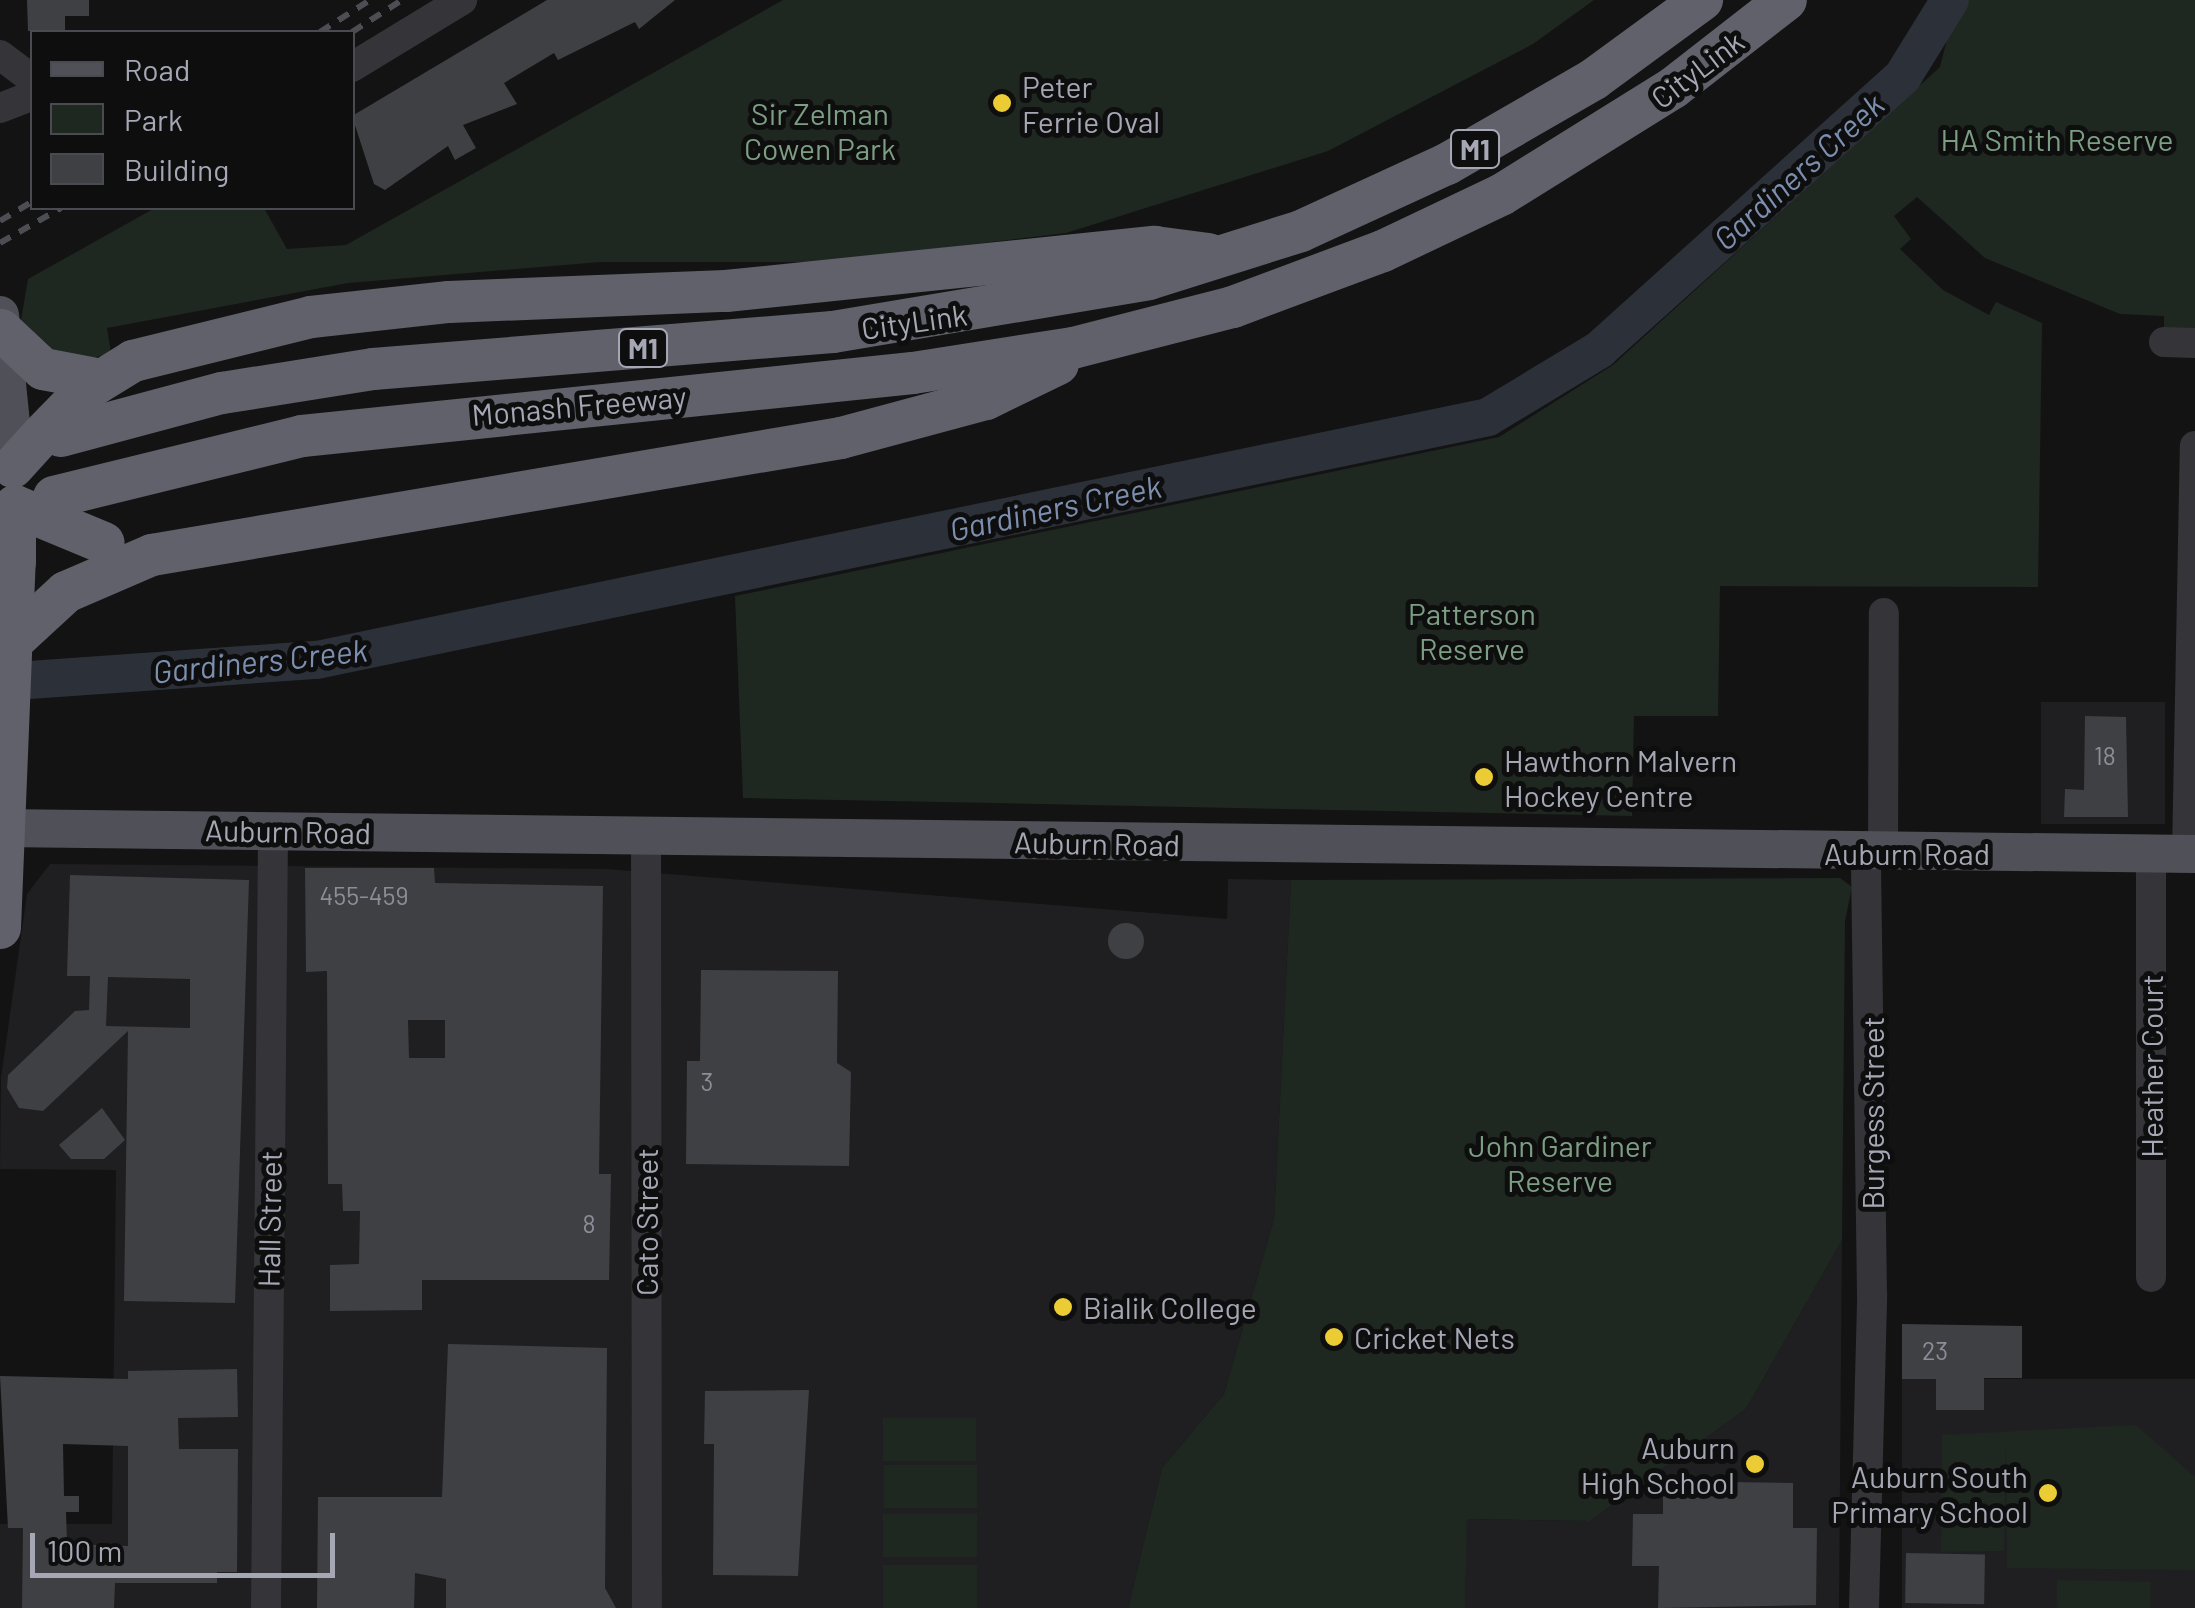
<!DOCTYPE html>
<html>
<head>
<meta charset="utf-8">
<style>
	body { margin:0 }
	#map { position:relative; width:2195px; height:1608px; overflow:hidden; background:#131314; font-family:Barlow,sans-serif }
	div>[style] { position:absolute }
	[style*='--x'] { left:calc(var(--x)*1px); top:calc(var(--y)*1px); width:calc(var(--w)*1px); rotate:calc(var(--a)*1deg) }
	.built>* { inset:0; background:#1f1f21; transform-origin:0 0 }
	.green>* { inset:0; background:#1f2721; transform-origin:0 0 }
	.river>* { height:38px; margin:-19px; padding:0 19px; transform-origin:19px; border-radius:19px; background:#2c3139 }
	.building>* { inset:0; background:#3f4044; transform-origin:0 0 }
	.round { border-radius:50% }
	.minor>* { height:30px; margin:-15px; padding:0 15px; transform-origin:15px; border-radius:15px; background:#343439 }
	.major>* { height:38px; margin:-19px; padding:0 19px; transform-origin:19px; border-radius:19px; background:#505058 }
	.highway>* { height:42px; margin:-21px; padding:0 21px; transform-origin:21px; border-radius:21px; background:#60616a }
	.rail>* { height:6px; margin-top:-3px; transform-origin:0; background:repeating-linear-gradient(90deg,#4d4d54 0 12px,transparent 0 22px) }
	.major-bridge>* { height:38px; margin:-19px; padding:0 19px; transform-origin:19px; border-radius:19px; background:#505058 }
	.highway-bridge>* { height:42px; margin:-21px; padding:0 21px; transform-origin:21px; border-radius:21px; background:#60616a }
	.dots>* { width:28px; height:28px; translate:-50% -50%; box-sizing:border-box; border:5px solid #0e0e0f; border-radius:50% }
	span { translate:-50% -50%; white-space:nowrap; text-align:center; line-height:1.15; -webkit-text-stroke:10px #0e0e0f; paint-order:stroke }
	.number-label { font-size:25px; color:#8c8d98 }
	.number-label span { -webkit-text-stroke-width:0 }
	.shield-label span { padding:2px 8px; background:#0e0e0f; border:2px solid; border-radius:8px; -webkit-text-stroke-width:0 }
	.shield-label { font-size:28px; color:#a5a7b4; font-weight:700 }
	.street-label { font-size:30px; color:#a5a7b4 }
	.poi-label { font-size:30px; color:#a5a7b4 }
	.left { translate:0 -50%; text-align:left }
	.right { translate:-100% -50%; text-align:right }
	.park-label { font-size:30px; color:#7c9f84 }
	.water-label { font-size:32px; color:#7c8faf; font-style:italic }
	.legend { position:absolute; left:30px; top:30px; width:325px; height:180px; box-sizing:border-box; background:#0e0e0f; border:2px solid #4a4b51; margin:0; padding:12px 18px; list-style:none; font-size:30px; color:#a5a7b4 }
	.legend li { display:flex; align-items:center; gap:20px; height:50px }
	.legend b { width:50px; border:2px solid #4a4b51 }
	.scale { position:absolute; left:30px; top:1533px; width:305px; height:45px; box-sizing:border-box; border:5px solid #a5a7b4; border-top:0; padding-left:12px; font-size:30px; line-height:35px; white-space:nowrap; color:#a5a7b4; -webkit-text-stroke:8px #0e0e0f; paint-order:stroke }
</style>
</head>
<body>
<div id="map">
	<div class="built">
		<div style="left:2041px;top:702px;width:124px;height:122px"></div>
		<div style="clip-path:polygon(50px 864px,607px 869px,1227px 919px,1228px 879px,1291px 880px,1274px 1219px,1224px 1394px,1162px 1468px,1128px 1608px,0 1608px,0 1524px,112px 1524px,116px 1170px,0 1169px,1px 1078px,27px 894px)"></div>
		<div style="clip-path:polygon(1842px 1240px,1839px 1608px,1465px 1608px,1466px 1519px,1590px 1521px,1746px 1409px)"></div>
		<div style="left:1902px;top:1379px;width:293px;height:229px"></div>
	</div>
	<div class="green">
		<div style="clip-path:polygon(783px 0,1594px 0,1533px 44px,1328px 151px,1066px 233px,829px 262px,600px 262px,348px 283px,107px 328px,111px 353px,79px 362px,67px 362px,21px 320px,28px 279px,155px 208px,264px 208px,287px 249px,346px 245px)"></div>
		<div style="clip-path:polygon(1957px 0,2195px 0,2195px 332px,2164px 331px,2164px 316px,2120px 314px,1985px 258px,1917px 197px,1894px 216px,1911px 239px,1900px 249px,1943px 290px,1989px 315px,1996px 302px,2042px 323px,2038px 587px,1720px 586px,1718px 716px,1634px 716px,1632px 816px,743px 798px,735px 596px,1499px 437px,1613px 365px,1940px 67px)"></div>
		<div style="clip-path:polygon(1291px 880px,1840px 878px,1852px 887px,1845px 921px,1842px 1240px,1746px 1409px,1590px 1521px,1467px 1519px,1465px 1608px,1128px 1608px,1162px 1468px,1224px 1394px,1274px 1219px)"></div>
		<div style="left:883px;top:1418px;width:93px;height:43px"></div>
		<div style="clip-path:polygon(2136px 1425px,2195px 1477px,2195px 1570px,2007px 1568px,2006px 1443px,2004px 1551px,1941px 1552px,1942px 1435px)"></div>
		<div style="left:884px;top:1465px;width:93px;height:43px"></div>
		<div style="left:883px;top:1514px;width:94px;height:43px"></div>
		<div style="left:883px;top:1565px;width:94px;height:43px"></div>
		<div style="left:2057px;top:1580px;width:94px;height:28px;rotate:1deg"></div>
	</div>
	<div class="river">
		<div style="--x:0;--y:682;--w:318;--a:-4"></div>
		<div style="--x:317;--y:660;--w:1196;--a:-11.72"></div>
		<div style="--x:1488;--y:417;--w:130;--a:-31.1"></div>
		<div style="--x:1599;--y:350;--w:409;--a:-42"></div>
		<div style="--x:1903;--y:76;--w:89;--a:-58.3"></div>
	</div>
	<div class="building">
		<div style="clip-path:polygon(27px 0,89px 0,89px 16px,65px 16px,65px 32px,28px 31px)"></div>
		<div style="clip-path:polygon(547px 0,675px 0,639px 29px,635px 22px,558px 60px,554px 53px,504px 83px,517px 104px,463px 125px,476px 148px,455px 160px,448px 146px,385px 190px,374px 184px,352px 116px)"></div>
		<div style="clip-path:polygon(2085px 716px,2126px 717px,2128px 817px,2064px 817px,2065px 789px,2084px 790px)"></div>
		<div style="clip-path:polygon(evenodd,305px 868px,434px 868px,435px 883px,603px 886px,599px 1174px,611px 1174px,609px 1280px,422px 1280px,422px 1310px,330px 1311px,330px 1265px,359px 1264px,360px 1211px,343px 1211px,342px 1184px,328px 1184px,327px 971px,306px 972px,305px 868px,408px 1020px,445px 1020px,445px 1058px,409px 1058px,408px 1020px)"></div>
		<div style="clip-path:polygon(evenodd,70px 875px,249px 880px,235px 1303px,124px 1301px,128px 1031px,43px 1111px,19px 1108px,7px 1088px,8px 1075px,75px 1011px,89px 1010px,90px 976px,67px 976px,70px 875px,108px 977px,190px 979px,190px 1028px,106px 1026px,108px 977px)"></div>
		<div class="round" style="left:1108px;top:923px;width:36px;height:36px"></div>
		<div style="clip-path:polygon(701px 970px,838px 971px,837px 1063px,851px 1072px,849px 1166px,686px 1164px,687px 1061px,700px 1061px)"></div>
		<div style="clip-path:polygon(102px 1108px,125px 1140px,104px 1159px,71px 1159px,59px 1145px)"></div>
		<div style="clip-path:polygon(1902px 1324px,2022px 1326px,2022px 1378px,1984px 1378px,1984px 1410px,1936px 1410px,1936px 1379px,1902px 1379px)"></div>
		<div style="clip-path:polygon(448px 1344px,607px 1348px,605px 1588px,616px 1608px,446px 1608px,446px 1579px,415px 1573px,414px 1608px,317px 1608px,318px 1497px,442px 1497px)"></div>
		<div style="clip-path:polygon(evenodd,237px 1369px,238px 1417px,178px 1418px,179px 1449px,238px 1449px,237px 1572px,217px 1572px,217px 1583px,115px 1583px,114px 1608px,22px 1608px,23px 1528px,8px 1528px,0 1376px,128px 1379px,128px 1371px,237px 1369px,63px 1444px,128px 1446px,128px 1546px,67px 1544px,66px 1512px,79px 1512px,79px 1496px,64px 1496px,63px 1444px)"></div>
		<div style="clip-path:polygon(809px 1390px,798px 1576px,713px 1575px,714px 1444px,704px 1444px,705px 1391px)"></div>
		<div style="clip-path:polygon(1663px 1481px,1793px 1483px,1793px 1528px,1817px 1528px,1816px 1605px,1658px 1608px,1659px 1566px,1632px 1566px,1633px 1514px,1663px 1514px)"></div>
		<div style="left:1906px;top:1553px;width:79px;height:50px;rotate:1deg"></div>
	</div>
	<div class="minor">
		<div style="--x:0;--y:55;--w:40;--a:37"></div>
		<div style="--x:352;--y:67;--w:129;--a:-31.3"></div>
		<div style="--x:0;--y:108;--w:34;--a:-21"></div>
		<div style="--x:2164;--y:342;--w:31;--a:2"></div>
		<div style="--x:646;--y:837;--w:771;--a:89.93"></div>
		<div style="--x:1883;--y:852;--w:239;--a:-89.8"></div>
		<div style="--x:2151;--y:854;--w:423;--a:90"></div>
		<div style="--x:2187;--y:854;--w:408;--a:-88.9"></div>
		<div style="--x:266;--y:1608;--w:777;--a:-89.48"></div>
		<div style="--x:1864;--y:1608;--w:314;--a:-88.5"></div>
		<div style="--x:1872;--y:1294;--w:441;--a:-90.8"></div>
	</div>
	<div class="major">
		<div style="--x:0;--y:315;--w:109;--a:84.2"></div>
		<div style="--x:0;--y:828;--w:2195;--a:0.68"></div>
	</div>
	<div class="highway">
		<div style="--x:1;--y:330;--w:57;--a:42.9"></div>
		<div style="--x:43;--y:369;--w:59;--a:10.7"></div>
		<div style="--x:41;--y:436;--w:64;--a:-45.6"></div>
		<div style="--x:86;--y:390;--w:55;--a:-31.7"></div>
		<div style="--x:133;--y:361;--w:183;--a:-13.9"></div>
		<div style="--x:311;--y:317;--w:139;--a:-6.2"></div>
		<div style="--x:449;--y:302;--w:277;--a:-2.3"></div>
		<div style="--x:726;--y:291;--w:431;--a:-5.9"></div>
		<div style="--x:1155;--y:247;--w:54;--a:7.4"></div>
		<div style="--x:61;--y:436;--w:167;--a:-15"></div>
		<div style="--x:222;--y:393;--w:153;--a:-9"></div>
		<div style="--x:373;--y:369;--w:461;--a:-4.6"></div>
		<div style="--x:833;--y:332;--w:320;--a:-9.5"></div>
		<div style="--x:1149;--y:279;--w:159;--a:-17.5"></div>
		<div style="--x:1301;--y:231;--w:161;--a:-24.7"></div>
		<div style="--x:1447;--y:164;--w:170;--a:-30"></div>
		<div style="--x:1594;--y:79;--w:134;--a:-36.2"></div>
		<div style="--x:54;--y:497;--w:255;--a:-13.8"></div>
		<div style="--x:302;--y:436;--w:614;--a:-5.89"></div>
		<div style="--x:913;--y:373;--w:162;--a:-8.9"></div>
		<div style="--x:1073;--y:348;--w:165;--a:-14.4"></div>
		<div style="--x:1233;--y:307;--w:160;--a:-20.5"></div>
		<div style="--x:1383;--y:251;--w:131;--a:-25.4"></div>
		<div style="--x:1501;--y:195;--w:203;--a:-31.9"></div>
		<div style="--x:1673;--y:88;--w:143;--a:-37.9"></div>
		<div style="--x:15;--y:639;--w:69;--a:-42.7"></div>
		<div style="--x:66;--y:592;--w:94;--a:-23.3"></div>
		<div style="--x:152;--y:555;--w:699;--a:-9.64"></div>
		<div style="--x:841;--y:438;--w:150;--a:-15.1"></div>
		<div style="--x:986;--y:399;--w:80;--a:-25.9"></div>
		<div style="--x:0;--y:928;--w:366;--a:-87.7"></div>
	</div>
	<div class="rail">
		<div style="--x:320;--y:32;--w:59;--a:-32.6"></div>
		<div style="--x:352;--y:32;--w:59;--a:-32.6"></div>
		<div style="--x:0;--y:221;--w:37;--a:-31"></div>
		<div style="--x:0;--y:243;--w:70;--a:-29.8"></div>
	</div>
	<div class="major-bridge">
		<div style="--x:11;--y:423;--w:44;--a:87.4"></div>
	</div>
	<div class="highway-bridge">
		<div style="--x:13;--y:467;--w:42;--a:-47.9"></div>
		<div style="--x:15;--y:562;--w:56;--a:-90"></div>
		<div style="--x:15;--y:506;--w:96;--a:22.6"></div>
	</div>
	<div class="dots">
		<div style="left:1002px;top:103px;background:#ebcc34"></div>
		<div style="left:1484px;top:777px;background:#ebcc34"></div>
		<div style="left:1063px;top:1307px;background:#ebcc34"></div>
		<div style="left:1334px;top:1337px;background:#ebcc34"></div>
		<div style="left:1755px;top:1464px;background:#ebcc34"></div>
		<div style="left:2048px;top:1493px;background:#ebcc34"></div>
	</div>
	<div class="number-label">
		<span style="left:2105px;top:755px">18</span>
		<span style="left:364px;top:895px">455-459</span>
		<span style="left:707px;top:1081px">3</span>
		<span style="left:589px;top:1223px">8</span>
		<span style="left:1935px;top:1350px">23</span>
	</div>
	<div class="shield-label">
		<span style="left:1475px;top:149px">M1</span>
		<span style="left:643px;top:348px">M1</span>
	</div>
	<div class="street-label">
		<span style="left:1697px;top:69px;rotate:-37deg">CityLink</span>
		<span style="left:914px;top:321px;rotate:-8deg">CityLink</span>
		<span style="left:579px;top:405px;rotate:-5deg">Monash Freeway</span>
		<span style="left:288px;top:831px;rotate:1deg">Auburn Road</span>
		<span style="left:1097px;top:843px;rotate:1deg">Auburn Road</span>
		<span style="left:1907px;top:853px">Auburn Road</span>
		<span style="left:2151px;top:1066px;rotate:-90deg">Heather Court</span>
		<span style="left:1872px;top:1113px;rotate:-90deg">Burgess Street</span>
		<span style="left:269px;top:1219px;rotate:-89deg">Hall Street</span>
		<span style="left:646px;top:1222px;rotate:-90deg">Cato Street</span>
	</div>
	<div class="poi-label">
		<span class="left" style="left:1022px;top:103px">Peter<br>Ferrie Oval</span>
		<span class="left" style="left:1504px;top:777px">Hawthorn Malvern<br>Hockey Centre</span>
		<span class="left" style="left:1083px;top:1307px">Bialik College</span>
		<span class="left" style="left:1354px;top:1337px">Cricket Nets</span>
		<span class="right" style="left:1735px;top:1464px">Auburn<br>High School</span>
		<span class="right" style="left:2028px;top:1493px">Auburn South<br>Primary School</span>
	</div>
	<div class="park-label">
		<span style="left:820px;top:130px">Sir Zelman<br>Cowen Park</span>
		<span style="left:2057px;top:139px">HA Smith Reserve</span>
		<span style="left:1472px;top:630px">Patterson<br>Reserve</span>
		<span style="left:1560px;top:1162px">John Gardiner<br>Reserve</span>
	</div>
	<div class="water-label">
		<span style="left:1798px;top:171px;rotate:-42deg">Gardiners Creek</span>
		<span style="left:1055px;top:507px;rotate:-12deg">Gardiners Creek</span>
		<span style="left:260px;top:660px;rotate:-6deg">Gardiners Creek</span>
	</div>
	<ul class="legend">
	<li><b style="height:12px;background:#505058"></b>Road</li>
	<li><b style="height:28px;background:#1f2721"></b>Park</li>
	<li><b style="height:28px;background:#3f4044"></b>Building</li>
	</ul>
	<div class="scale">100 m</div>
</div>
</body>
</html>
